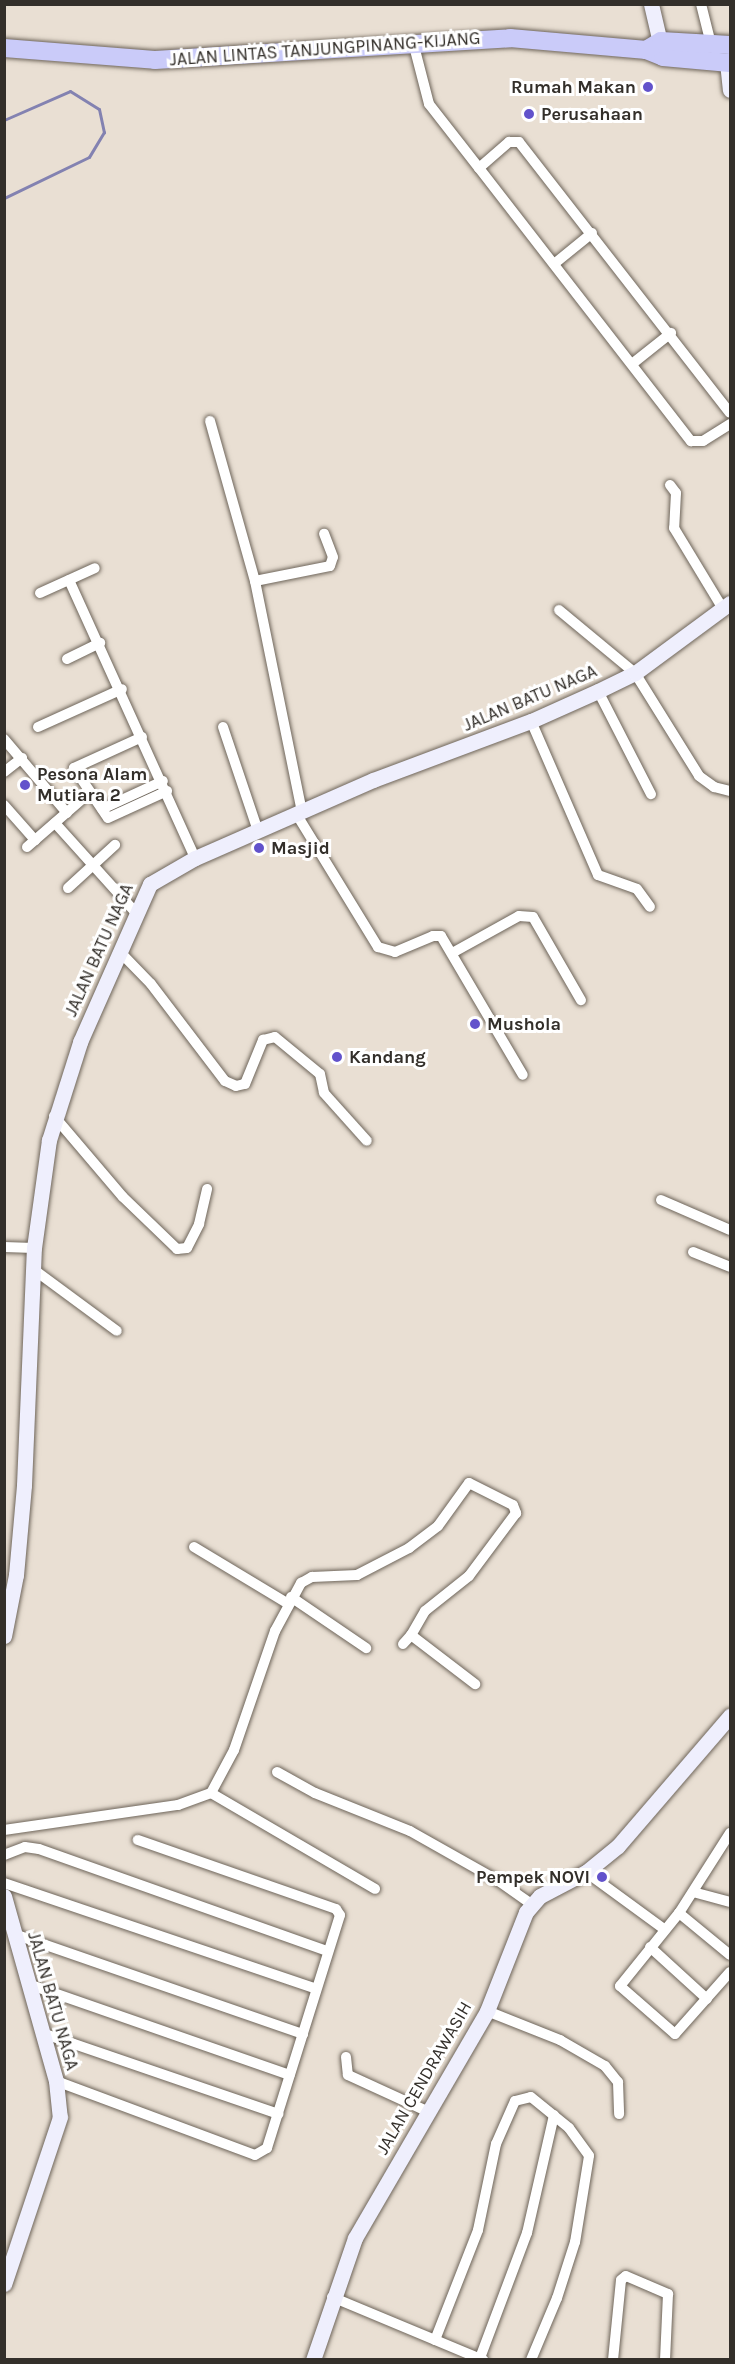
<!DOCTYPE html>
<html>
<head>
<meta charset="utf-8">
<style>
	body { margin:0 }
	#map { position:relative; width:735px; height:2364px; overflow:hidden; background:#e9dfd3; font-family:Karla,sans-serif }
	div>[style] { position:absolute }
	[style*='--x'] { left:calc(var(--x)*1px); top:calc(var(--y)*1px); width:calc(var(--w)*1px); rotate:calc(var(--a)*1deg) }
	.stream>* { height:3px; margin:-1.5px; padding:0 1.5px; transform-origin:1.5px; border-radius:1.5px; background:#8382b1 }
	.roads { filter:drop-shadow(0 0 2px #6e655a) drop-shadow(0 0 2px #6e655a) }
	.street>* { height:10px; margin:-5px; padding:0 5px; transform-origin:5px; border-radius:5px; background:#fff }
	.secondary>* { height:15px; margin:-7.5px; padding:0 7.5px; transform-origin:7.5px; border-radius:7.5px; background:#efeffd }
	.highway>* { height:18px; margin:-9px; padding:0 9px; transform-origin:9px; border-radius:9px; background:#cacbf9 }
	.dots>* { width:16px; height:16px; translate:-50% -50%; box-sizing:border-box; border:3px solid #fff; border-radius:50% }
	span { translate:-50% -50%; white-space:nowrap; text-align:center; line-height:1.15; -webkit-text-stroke:6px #fff; paint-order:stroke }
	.street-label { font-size:18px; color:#332f2a }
	.poi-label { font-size:18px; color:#332f2a; font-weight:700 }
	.right { translate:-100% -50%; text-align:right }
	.left { translate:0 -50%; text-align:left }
	.frame { position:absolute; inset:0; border:6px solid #332f2a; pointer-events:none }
</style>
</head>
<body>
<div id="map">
	<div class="stream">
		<div style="--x:4;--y:120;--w:72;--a:-23.7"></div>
		<div style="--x:70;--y:91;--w:34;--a:32"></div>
		<div style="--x:99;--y:109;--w:24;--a:78"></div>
		<div style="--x:104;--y:132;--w:29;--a:121"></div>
		<div style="--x:89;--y:157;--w:94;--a:154.2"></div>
	</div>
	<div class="roads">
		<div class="street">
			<div style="--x:701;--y:4;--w:41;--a:76"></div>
			<div style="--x:413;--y:42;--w:64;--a:75.5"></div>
			<div style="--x:429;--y:104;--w:81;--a:52"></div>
			<div style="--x:479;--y:168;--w:40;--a:-41"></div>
			<div style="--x:509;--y:142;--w:10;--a:0"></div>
			<div style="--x:519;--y:142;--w:343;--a:52.1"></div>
			<div style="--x:479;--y:168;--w:346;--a:52.2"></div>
			<div style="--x:691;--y:441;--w:12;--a:0"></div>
			<div style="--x:703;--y:441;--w:32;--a:-32"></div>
			<div style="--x:554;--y:264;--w:49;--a:-39.2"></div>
			<div style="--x:632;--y:364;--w:50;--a:-38.5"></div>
			<div style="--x:210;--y:421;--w:166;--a:74.3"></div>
			<div style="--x:255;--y:581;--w:237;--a:78.5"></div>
			<div style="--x:670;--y:485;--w:10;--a:53"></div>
			<div style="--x:676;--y:493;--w:35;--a:93"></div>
			<div style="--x:674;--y:528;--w:95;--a:58.8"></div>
			<div style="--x:69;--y:580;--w:305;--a:65.6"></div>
			<div style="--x:255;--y:581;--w:76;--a:-11.3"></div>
			<div style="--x:330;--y:566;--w:9;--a:-72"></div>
			<div style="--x:333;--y:557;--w:25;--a:-111"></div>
			<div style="--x:40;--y:593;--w:60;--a:-24.4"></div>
			<div style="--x:559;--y:610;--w:99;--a:39.7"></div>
			<div style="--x:635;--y:673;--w:121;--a:58.1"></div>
			<div style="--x:699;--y:776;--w:19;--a:36"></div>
			<div style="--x:714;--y:787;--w:16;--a:14"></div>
			<div style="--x:67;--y:659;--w:37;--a:-26"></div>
			<div style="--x:598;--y:691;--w:116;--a:62.8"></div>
			<div style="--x:531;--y:721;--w:168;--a:66.5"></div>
			<div style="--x:598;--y:875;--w:41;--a:19.7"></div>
			<div style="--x:637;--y:889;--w:22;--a:54"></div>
			<div style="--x:38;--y:727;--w:92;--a:-24.3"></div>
			<div style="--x:223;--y:727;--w:110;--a:71.4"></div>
			<div style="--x:142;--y:737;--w:75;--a:155.5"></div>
			<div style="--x:74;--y:768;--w:60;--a:55.8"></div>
			<div style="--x:108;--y:818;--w:65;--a:-24.6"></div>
			<div style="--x:4;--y:739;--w:97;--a:49.6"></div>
			<div style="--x:4;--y:772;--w:23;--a:-38"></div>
			<div style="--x:4;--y:805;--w:47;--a:48.5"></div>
			<div style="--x:102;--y:809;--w:67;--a:-24.7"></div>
			<div style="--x:297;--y:815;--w:155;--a:58.5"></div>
			<div style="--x:378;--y:947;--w:18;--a:16"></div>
			<div style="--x:395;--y:952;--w:41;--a:-22.8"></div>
			<div style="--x:433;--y:936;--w:8;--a:0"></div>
			<div style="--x:441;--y:936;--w:161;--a:59.5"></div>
			<div style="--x:55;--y:823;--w:122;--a:48"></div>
			<div style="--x:27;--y:847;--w:72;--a:-41"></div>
			<div style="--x:68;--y:888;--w:64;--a:-42.5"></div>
			<div style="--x:454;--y:952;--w:74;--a:-29"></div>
			<div style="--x:519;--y:916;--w:14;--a:4"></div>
			<div style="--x:533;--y:917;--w:96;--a:60"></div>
			<div style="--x:121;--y:953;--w:43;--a:45.9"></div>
			<div style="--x:151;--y:984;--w:122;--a:52.7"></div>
			<div style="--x:225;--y:1081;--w:12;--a:24"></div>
			<div style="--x:236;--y:1086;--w:9;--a:-13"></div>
			<div style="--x:245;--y:1084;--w:48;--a:-67.8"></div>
			<div style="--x:263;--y:1040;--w:12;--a:-14"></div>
			<div style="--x:275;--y:1037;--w:58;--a:39.4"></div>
			<div style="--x:320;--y:1074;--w:19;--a:78"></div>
			<div style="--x:324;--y:1093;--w:64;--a:48.1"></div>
			<div style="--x:54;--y:1116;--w:106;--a:49.6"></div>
			<div style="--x:123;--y:1197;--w:75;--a:43.9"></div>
			<div style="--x:177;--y:1249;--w:10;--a:-6"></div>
			<div style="--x:187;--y:1248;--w:27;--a:-63"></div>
			<div style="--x:199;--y:1224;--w:36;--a:-77"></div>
			<div style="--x:661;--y:1200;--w:75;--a:23.5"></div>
			<div style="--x:4;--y:1247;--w:30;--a:2"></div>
			<div style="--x:693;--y:1252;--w:40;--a:22"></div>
			<div style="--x:33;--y:1269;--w:104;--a:36.4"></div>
			<div style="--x:194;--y:1547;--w:109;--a:31.1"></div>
			<div style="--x:291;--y:1597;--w:91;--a:34.2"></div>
			<div style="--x:403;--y:1644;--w:12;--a:-48"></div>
			<div style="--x:277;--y:1772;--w:43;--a:28.9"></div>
			<div style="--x:315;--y:1793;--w:102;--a:21.8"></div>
			<div style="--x:410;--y:1831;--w:103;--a:29.5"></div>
			<div style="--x:500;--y:1882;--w:38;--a:35"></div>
			<div style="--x:211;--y:1793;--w:190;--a:30.3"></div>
			<div style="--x:4;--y:1830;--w:176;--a:-8.2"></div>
			<div style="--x:178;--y:1805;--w:35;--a:-20"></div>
			<div style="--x:211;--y:1793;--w:49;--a:-61.9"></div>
			<div style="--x:234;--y:1750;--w:126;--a:-71"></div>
			<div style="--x:275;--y:1631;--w:55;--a:-61.6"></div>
			<div style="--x:301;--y:1583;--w:13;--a:-29"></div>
			<div style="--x:312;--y:1577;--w:45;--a:-2.5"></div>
			<div style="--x:357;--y:1575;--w:59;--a:-27.4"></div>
			<div style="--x:409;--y:1548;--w:36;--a:-37"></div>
			<div style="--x:438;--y:1526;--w:53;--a:-54.2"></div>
			<div style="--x:469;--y:1483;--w:49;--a:26.6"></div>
			<div style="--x:513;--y:1505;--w:9;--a:69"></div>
			<div style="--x:516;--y:1513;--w:79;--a:126.7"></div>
			<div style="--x:469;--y:1576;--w:56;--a:141.5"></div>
			<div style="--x:425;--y:1611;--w:28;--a:120"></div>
			<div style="--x:411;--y:1635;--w:81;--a:37.4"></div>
			<div style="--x:730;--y:1833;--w:95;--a:122.5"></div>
			<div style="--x:679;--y:1913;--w:94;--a:128.9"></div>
			<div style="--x:620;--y:1986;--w:73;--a:41.1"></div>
			<div style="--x:675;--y:2034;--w:83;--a:-48.4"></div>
			<div style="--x:4;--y:1855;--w:22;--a:-21"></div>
			<div style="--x:25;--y:1847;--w:14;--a:8"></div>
			<div style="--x:39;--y:1849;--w:306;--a:19.5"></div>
			<div style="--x:586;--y:1872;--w:97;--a:36.2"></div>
			<div style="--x:4;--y:1883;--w:328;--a:18.7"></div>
			<div style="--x:693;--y:1892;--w:38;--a:15"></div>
			<div style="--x:679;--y:1913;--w:66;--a:39.5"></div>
			<div style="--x:14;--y:1934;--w:306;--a:19.1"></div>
			<div style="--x:650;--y:1947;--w:77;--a:42.4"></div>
			<div style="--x:28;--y:1984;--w:277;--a:19.2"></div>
			<div style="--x:487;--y:2011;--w:79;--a:21.7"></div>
			<div style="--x:560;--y:2040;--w:52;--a:30"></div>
			<div style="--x:605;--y:2066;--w:21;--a:51"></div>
			<div style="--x:618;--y:2082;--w:32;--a:88"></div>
			<div style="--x:42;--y:2033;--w:250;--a:18.9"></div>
			<div style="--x:346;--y:2057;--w:18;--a:84"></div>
			<div style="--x:348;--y:2075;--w:89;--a:24.6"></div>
			<div style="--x:56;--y:2081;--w:212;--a:20.4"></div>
			<div style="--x:255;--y:2155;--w:14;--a:-30"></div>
			<div style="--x:267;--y:2148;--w:244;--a:-72.6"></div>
			<div style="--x:340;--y:1915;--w:7;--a:-124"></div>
			<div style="--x:336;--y:1909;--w:210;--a:-160.8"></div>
			<div style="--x:332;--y:2297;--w:164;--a:22.6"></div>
			<div style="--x:435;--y:2340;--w:118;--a:-68.6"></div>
			<div style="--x:478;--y:2230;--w:88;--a:-78.2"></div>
			<div style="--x:496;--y:2144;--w:47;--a:-66.2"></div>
			<div style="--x:515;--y:2101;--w:16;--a:-14"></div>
			<div style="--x:531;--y:2097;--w:49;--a:39.2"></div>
			<div style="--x:569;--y:2128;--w:34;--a:54"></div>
			<div style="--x:589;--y:2156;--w:87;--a:99.2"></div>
			<div style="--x:575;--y:2242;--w:59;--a:107.8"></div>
			<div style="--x:557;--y:2298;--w:67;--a:112.8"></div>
			<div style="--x:480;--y:2358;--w:134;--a:-69.4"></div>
			<div style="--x:527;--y:2233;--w:121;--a:-77.1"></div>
			<div style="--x:613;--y:2360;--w:80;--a:-84.3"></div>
			<div style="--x:621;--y:2280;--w:6;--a:-39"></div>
			<div style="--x:626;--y:2276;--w:46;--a:23.2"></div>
			<div style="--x:668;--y:2294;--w:66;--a:92.6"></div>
		</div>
		<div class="secondary">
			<div style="--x:651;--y:4;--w:48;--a:76.8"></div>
			<div style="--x:727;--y:62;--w:28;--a:84"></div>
			<div style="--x:4;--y:1636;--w:62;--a:-78.9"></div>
			<div style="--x:16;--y:1575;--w:90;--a:-84.9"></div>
			<div style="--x:24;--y:1485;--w:237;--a:-87.6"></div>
			<div style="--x:34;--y:1248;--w:109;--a:-82.1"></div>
			<div style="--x:49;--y:1140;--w:103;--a:-72.4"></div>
			<div style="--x:80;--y:1042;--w:173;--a:-66.1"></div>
			<div style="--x:150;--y:884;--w:52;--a:-30"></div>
			<div style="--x:195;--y:858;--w:194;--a:-23.7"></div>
			<div style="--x:373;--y:780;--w:169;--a:-20.5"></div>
			<div style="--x:531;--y:721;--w:73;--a:-24.1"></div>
			<div style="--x:598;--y:691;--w:41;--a:-25.9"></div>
			<div style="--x:635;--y:673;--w:118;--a:-36.4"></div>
			<div style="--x:4;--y:1896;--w:192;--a:74.3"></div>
			<div style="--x:56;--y:2081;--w:36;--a:84"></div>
			<div style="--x:60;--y:2117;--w:176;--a:108.5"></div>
			<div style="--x:313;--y:2360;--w:129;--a:-71"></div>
			<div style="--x:355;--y:2238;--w:263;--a:-59.8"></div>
			<div style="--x:487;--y:2011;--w:106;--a:-68.5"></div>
			<div style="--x:526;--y:1912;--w:21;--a:-49"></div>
			<div style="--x:540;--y:1896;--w:52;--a:-27.6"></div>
			<div style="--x:586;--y:1872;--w:41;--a:-39.1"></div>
			<div style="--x:618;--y:1846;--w:172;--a:-49.3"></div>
		</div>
		<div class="highway">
			<div style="--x:4;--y:48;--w:151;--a:4.5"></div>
			<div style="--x:155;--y:60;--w:356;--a:-3.5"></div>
			<div style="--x:510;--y:38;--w:137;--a:5"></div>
			<div style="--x:646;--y:50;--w:18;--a:22"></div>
			<div style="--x:663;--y:57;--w:67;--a:5.1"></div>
			<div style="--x:646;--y:50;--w:17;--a:-31"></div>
			<div style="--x:661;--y:41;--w:69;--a:3.3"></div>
		</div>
	</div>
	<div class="dots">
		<div style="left:648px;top:87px;background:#6252cb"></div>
		<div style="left:529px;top:114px;background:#6252cb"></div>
		<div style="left:25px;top:785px;background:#6252cb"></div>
		<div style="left:259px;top:848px;background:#6252cb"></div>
		<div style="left:475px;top:1024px;background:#6252cb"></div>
		<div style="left:337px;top:1057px;background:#6252cb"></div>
		<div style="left:602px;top:1877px;background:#6252cb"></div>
	</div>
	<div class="street-label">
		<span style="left:325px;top:49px;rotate:-4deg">JALAN LINTAS TANJUNGPINANG-KIJANG</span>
		<span style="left:530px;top:698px;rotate:-23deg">JALAN BATU NAGA</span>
		<span style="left:99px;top:950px;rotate:-66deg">JALAN BATU NAGA</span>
		<span style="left:53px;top:2001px;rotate:74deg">JALAN BATU NAGA</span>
		<span style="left:424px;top:2078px;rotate:-60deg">JALAN CENDRAWASIH</span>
	</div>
	<div class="poi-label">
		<span class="right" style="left:636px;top:87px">Rumah Makan</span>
		<span class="left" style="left:541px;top:114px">Perusahaan</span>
		<span class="left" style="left:37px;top:785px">Pesona Alam<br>Mutiara 2</span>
		<span class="left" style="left:271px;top:848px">Masjid</span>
		<span class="left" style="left:487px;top:1024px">Mushola</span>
		<span class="left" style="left:349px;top:1057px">Kandang</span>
		<span class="right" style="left:590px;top:1877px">Pempek NOVI</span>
	</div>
	<div class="frame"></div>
</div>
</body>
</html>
